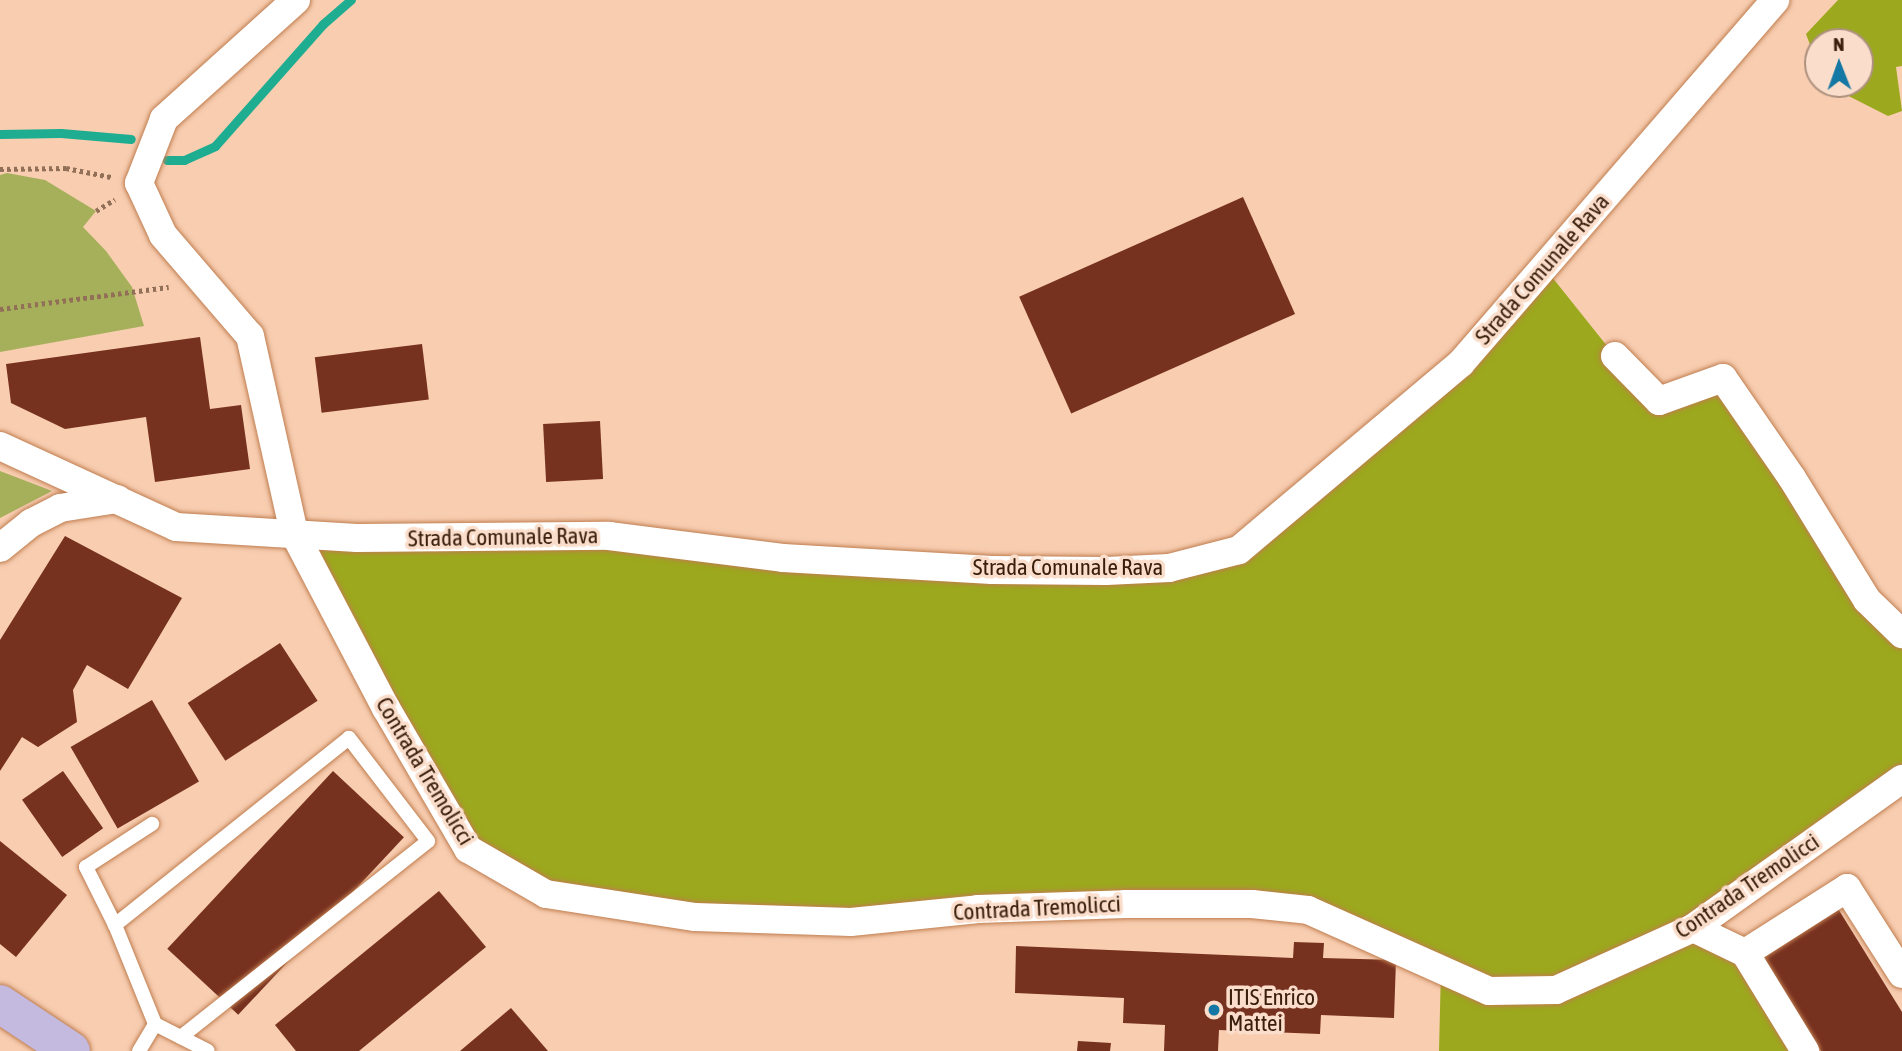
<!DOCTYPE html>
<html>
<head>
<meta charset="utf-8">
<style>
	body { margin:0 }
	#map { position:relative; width:1902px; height:1051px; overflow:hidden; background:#f8cdb0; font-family:"Asap Condensed",sans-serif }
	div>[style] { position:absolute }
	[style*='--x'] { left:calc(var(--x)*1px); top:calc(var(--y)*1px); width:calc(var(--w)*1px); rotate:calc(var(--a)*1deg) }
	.green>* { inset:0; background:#a6b05b }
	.forest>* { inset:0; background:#9ca81d }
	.stream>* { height:9px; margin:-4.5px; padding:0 4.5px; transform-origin:4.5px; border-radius:4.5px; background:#1ead91 }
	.building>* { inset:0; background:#77311f; transform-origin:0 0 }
	.path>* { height:4.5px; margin-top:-2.25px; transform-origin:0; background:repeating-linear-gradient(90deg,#927058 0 3.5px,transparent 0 7px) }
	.roads { filter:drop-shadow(0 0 2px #bf7d4f) drop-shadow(0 0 2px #bf7d4f) }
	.lane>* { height:14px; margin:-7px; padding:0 7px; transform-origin:7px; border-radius:7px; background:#fff }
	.street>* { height:28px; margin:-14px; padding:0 14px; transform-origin:14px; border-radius:14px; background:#fff }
	.primary>* { height:38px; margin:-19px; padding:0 19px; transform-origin:19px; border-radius:19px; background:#c4bae0 }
	.dots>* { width:19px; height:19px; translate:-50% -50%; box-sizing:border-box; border:4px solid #faddca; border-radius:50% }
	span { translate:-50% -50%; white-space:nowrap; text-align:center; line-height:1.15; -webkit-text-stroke:7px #faddca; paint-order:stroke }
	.street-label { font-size:23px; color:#3a200c }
	.poi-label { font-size:23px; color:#3a200c }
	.left { translate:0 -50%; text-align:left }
	.north { position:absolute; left:1804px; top:28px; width:70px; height:70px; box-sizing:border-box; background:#faddca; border:2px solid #ad917e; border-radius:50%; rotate:359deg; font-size:19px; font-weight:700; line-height:28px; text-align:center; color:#3a200c }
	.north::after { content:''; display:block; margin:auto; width:24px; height:32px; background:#1577a4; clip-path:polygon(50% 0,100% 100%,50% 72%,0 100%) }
</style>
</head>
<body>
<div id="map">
	<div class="green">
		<div style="clip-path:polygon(7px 173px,45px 180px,96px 211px,83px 227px,106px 251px,132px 287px,144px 326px,0 352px,0 175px)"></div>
		<div style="clip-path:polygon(0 471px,34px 484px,52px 491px,0 518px)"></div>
	</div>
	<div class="forest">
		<div style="clip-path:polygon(1838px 0,1902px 0,1902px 66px,1896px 67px,1902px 111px,1888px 116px,1825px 84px,1860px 84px,1860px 42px,1818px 42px,1818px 66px,1806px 34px)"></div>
		<div style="clip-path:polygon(1544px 267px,1615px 356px,1659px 401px,1723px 378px,1902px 634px,1902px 779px,1694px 928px,1745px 953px,1805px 1051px,1439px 1051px,1441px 969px,1308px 910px,851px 922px,546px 894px,468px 849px,294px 533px,609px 536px,992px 570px,1239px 550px,1306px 497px)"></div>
	</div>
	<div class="stream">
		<div style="--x:0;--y:134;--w:61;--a:-0.9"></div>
		<div style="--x:61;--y:133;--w:70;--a:4.9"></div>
		<div style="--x:167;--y:160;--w:17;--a:0"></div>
		<div style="--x:184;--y:160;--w:34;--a:-24"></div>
		<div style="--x:215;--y:146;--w:163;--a:-48.5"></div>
		<div style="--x:323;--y:24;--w:37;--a:-41"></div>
	</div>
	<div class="building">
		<div style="left:1243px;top:197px;width:128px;height:245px;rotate:66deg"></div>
		<div style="clip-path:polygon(200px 337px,210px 409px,241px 405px,250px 469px,155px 482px,146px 417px,65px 429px,11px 403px,6px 364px)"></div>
		<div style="left:422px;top:344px;width:56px;height:108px;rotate:83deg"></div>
		<div style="left:600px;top:421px;width:58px;height:57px;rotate:87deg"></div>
		<div style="clip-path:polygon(65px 536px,182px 598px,128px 689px,87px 665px,73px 690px,77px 722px,38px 747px,22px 737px,0 771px,0 640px)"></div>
		<div style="left:280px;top:643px;width:69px;height:110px;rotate:57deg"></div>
		<div style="left:152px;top:700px;width:94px;height:94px;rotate:60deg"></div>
		<div style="left:63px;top:771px;width:70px;height:50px;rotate:55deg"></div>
		<div style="left:333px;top:771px;width:97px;height:243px;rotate:43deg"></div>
		<div style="clip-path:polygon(0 841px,67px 895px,16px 957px,0 944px)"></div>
		<div style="clip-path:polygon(439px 891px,486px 947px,359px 1051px,296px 1051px,275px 1025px)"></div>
		<div style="clip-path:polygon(1837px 907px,1902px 1012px,1902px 1051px,1821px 1051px,1761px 953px)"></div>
		<div style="clip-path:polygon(1294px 942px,1324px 943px,1323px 958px,1396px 960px,1394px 1018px,1321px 1015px,1320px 1034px,1219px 1030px,1218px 1051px,1164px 1051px,1165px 1025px,1123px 1023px,1124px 998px,1015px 993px,1016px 946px,1293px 958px)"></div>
		<div style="clip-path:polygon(511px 1008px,548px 1051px,460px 1051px)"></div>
		<div style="clip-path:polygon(1078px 1041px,1111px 1043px,1110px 1051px,1077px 1051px)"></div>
	</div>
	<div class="path">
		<div style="--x:0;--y:169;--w:66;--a:-0.9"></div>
		<div style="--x:66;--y:168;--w:46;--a:11.3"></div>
		<div style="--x:96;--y:211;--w:22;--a:-32"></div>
		<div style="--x:0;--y:309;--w:170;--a:-7.4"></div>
	</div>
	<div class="roads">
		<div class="lane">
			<div style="--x:115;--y:925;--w:65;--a:-116.6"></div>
			<div style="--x:86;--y:867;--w:79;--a:-33.1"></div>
			<div style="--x:181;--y:1037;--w:315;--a:-38.4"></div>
			<div style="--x:428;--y:841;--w:130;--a:-127.5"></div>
			<div style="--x:349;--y:738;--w:300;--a:141.4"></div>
			<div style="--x:115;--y:925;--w:107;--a:68"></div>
			<div style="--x:155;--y:1024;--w:59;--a:27"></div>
			<div style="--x:139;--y:1051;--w:31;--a:-59"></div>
		</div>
		<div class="street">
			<div style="--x:296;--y:0;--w:178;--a:138"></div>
			<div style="--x:164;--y:119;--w:69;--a:111.3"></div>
			<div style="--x:139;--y:183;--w:57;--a:65.2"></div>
			<div style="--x:163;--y:235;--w:133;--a:49.3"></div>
			<div style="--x:250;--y:336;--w:202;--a:77.4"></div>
			<div style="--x:294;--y:533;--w:198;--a:62.3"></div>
			<div style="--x:386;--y:708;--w:163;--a:59.8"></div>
			<div style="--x:468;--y:849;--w:90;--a:30"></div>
			<div style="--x:546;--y:894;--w:151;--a:8.8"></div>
			<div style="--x:695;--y:917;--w:156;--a:1.8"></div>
			<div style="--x:851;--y:922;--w:128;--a:-5.8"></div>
			<div style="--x:978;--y:909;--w:147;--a:-1.9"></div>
			<div style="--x:1125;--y:904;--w:127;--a:0"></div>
			<div style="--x:1252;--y:904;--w:56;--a:6.1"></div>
			<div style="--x:1308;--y:910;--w:198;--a:24.1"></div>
			<div style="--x:1489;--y:991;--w:67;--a:-0.9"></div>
			<div style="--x:1556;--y:990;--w:150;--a:-24.3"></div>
			<div style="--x:1693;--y:928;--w:257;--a:-35.5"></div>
			<div style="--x:1615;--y:356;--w:63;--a:45.6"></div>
			<div style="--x:1659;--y:401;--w:68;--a:-19.8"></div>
			<div style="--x:1723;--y:378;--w:121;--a:55.4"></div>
			<div style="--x:1792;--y:478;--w:143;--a:58.4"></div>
			<div style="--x:1867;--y:600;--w:49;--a:44.2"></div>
			<div style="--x:0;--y:446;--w:194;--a:24.7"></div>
			<div style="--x:176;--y:527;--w:181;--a:3.5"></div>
			<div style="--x:357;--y:538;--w:252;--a:-0.5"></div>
			<div style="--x:609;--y:536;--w:175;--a:7.2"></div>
			<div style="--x:783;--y:558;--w:209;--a:3.3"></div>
			<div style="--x:992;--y:570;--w:114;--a:0.5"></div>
			<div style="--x:1106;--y:571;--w:63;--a:-2.7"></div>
			<div style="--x:1169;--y:568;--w:72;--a:-14.4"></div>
			<div style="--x:1239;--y:550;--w:290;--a:-40.1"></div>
			<div style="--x:1461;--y:363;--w:480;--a:-49.1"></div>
			<div style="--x:0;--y:548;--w:40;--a:-39"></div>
			<div style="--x:31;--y:523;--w:33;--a:-27"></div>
			<div style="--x:60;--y:508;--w:58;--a:-9"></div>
			<div style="--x:1693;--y:928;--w:58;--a:25.7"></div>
			<div style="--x:1745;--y:953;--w:115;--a:58.5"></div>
			<div style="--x:1745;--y:953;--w:121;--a:-32.5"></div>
			<div style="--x:1847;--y:888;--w:102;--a:57.4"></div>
		</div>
		<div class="primary">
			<div style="--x:0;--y:1004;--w:85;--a:33.5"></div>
		</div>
	</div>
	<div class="dots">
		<div style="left:1214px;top:1010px;background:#1577a4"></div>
	</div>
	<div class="street-label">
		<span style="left:1542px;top:269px;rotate:-49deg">Strada Comunale Rava</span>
		<span style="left:503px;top:537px;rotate:-1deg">Strada Comunale Rava</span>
		<span style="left:1068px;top:567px">Strada Comunale Rava</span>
		<span style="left:425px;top:771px;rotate:59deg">Contrada Tremolicci</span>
		<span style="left:1747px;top:886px;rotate:-34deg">Contrada Tremolicci</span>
		<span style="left:1037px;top:908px;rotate:-3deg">Contrada Tremolicci</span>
	</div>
	<div class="poi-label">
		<span class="left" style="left:1228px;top:1010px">ITIS Enrico<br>Mattei</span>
	</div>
	<div class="north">N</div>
</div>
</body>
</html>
